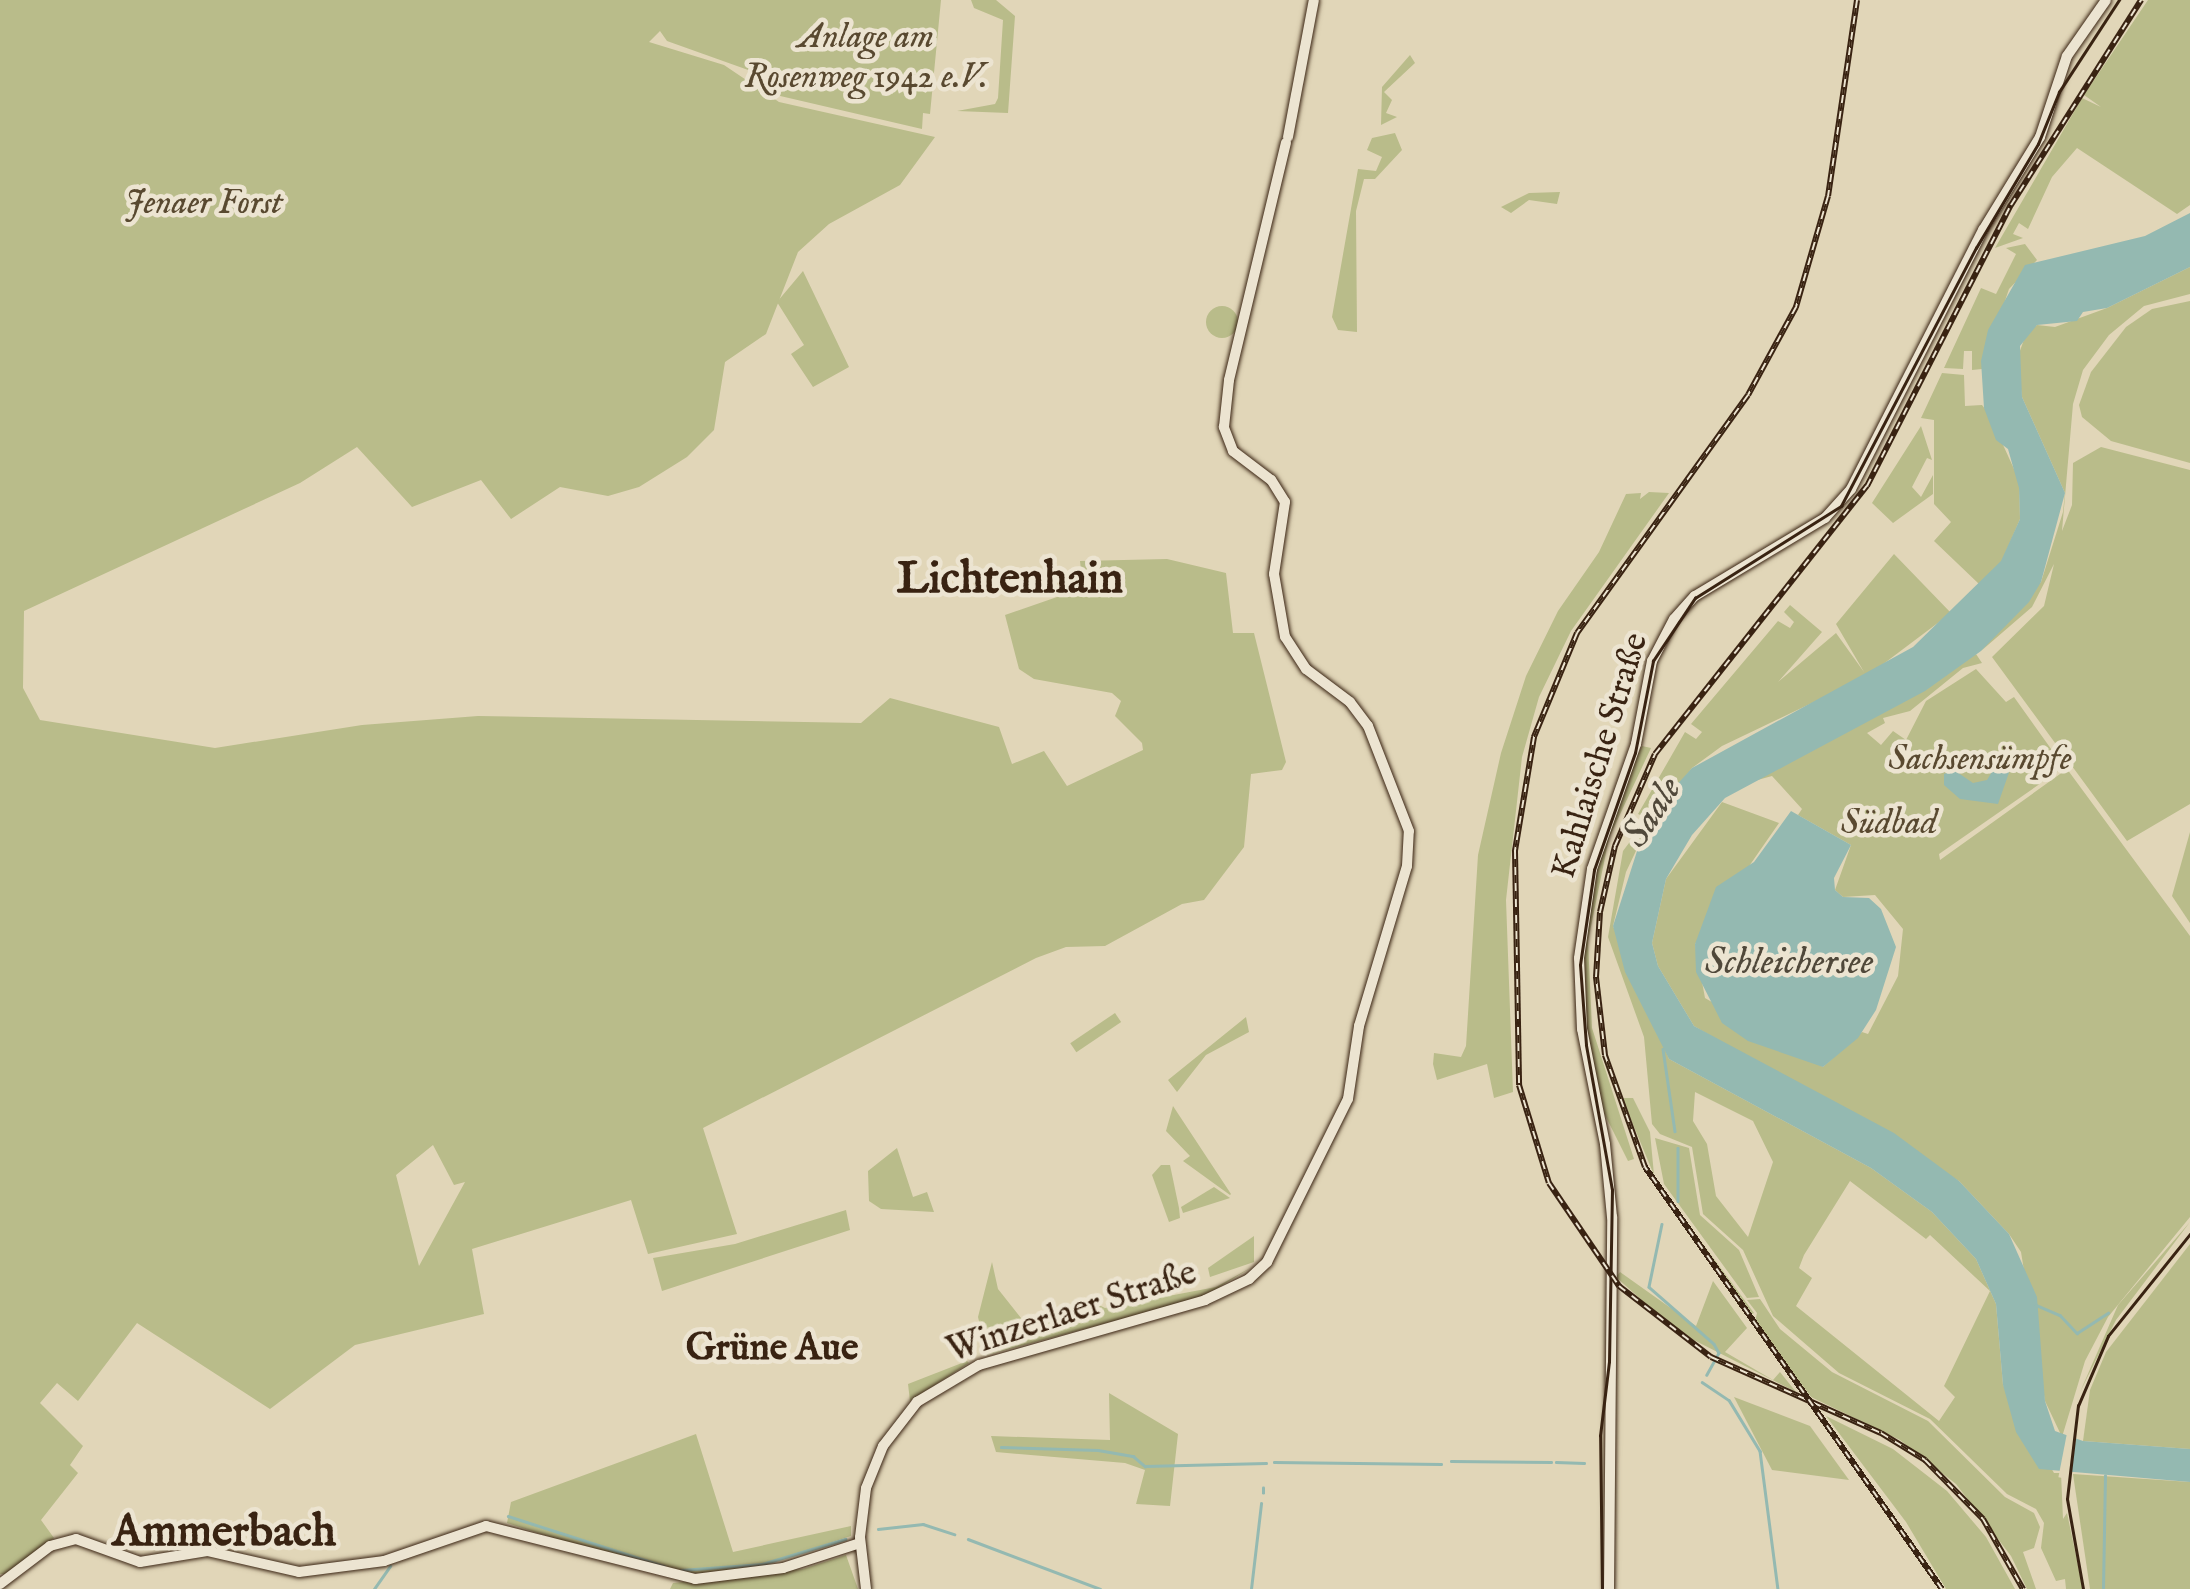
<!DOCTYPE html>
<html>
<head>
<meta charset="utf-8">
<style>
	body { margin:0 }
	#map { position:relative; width:2190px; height:1589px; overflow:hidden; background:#e1d6b8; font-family:"IM FELL English",serif }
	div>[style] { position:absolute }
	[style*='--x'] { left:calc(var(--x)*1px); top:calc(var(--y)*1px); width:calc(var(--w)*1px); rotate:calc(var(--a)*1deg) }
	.green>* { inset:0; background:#b9bc8a; transform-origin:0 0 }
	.round { border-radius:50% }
	.water>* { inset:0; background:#94b9b1 }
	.pier>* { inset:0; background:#e1d6b8; transform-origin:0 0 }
	.stream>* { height:2.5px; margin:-1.25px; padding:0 1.25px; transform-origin:1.25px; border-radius:1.25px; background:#94b9b1 }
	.roads { filter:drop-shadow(0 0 2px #392312) drop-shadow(0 0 2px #392312) }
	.secondary>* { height:10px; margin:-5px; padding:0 5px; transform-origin:5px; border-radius:5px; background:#ece4d1 }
	.tram>* { height:2.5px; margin:-1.25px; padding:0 1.25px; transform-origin:1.25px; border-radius:1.25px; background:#392312 }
	.rail>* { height:6px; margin-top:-3px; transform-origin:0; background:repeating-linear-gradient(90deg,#ece4d1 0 8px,#392312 0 16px); box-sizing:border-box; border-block:2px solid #392312 }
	span { translate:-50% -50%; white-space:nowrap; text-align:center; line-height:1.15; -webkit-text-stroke:9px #ece4d1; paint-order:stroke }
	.park-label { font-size:35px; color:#594930; font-style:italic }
	.street-label { font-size:35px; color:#392312 }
	.water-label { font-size:38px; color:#50483a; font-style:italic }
	.neighbourhood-label { font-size:38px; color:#392312; font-weight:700 }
	.district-label { font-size:45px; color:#392312; font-weight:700 }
</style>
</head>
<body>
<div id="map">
	<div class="green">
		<div style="clip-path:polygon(evenodd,0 0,941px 0,930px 114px,923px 113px,922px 129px,776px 95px,751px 71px,667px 41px,660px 31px,649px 42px,724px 65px,779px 102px,935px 137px,900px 185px,829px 224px,798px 252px,766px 334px,725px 362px,714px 430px,687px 457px,639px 487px,608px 496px,560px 487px,511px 519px,481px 480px,412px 507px,357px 447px,300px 483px,24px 611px,23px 688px,40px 720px,215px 748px,362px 725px,478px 716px,861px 723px,890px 698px,999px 727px,1012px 764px,1044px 751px,1067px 786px,1143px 750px,1142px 743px,1115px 716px,1121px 701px,1112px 693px,1034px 679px,1019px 669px,1005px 615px,1083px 588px,1080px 561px,1167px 559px,1226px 573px,1233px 633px,1254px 633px,1286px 762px,1282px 770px,1251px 774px,1244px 847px,1204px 900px,1182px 904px,1105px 946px,1066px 947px,1036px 958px,703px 1128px,737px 1234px,648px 1254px,631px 1200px,472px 1249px,484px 1314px,355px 1345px,270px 1409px,137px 1323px,78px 1401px,57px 1383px,40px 1403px,83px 1446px,70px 1465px,78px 1473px,41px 1520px,54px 1538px,8px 1574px,0 1574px,0 0,433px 1145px,454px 1185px,465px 1182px,419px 1266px,396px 1175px,433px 1145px)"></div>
		<div style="clip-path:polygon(971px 0,996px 0,1015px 16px,1008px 113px,957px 111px,995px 104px,998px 98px,1003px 20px,974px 8px)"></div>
		<div style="clip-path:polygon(2148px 0,2190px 0,2190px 205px,2177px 214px,2077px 148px,2052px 177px,2028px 229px,2019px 223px,2013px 234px,2023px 238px,1995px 248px,2082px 98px,2101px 107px,2084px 95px)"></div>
		<div style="clip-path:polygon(1410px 55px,1415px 63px,1384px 92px,1392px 100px,1386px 113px,1397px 117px,1381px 125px,1382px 87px)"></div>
		<div style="clip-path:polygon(1395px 133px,1402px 150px,1375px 179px,1364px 179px,1356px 211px,1357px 332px,1338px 330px,1332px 317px,1358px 169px,1376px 171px,1382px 157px,1367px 150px,1372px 138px)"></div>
		<div style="clip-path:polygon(1560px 192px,1557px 204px,1529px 200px,1511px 213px,1501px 207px,1529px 193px)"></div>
		<div style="clip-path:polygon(2025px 244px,2037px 260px,2009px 289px,1982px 369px,1972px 370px,1972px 351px,1964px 351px,1963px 369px,1944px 368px,1981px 288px,1996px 294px,2016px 254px,2006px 248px)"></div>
		<div style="clip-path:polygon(2190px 267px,2190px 294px,2144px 306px,2109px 335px,2083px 370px,2073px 404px,2062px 531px,2072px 505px,2073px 463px,2101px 447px,2190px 470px,2190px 804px,2127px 841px,1992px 657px,2044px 606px,2054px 564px,2032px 607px,1981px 651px,2041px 582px,2063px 512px,2065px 493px,2022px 397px,2017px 359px,2026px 334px,2037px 325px,2055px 327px,2107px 308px)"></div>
		<div style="clip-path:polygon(803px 271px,849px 367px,813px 387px,791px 354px,804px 345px,777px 302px)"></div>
		<div style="clip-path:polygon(2190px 301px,2190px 463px,2111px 441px,2082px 417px,2079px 405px,2091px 372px,2126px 327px,2152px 309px)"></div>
		<div class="round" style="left:1206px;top:306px;width:32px;height:32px"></div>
		<div style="clip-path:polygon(1942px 373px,1964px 375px,1965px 406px,1982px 405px,1989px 414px,2019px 480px,2020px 519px,2002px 561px,1979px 584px,1934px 541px,1951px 522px,1934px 504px,1934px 420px,1921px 418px)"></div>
		<div style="clip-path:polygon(1921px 426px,1932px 460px,1927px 458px,1912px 487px,1921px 497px,1933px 475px,1933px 494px,1893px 523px,1872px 503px)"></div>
		<div style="clip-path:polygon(1649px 492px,1669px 493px,1571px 631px,1539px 697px,1522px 757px,1506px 900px,1513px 1092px,1494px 1098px,1487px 1064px,1437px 1080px,1433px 1064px,1434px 1053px,1461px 1057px,1466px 1046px,1478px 855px,1501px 753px,1526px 676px,1558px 611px,1599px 552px,1626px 494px,1641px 493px,1640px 499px)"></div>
		<div style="clip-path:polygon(evenodd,1894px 554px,1951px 613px,1866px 677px,1722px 746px,1692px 768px,1651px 819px,1626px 872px,1613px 926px,1669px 1059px,1871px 1168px,1932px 1212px,1976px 1259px,1996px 1304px,2003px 1385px,2054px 1473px,2061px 1473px,2063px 1519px,2067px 1513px,2083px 1589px,2066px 1589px,2065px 1579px,2056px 1581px,2041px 1548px,2044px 1523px,2036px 1509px,2007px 1494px,1930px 1419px,1839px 1373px,1773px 1316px,1743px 1250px,1703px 1214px,1692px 1147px,1660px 1134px,1652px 1124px,1644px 1037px,1608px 937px,1623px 851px,1661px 800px,1645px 817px,1638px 814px,1685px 732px,1696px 739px,1702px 732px,1691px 724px,1778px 621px,1790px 628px,1794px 622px,1784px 612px,1790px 605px,1822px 632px,1778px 682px,1836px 633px,1864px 672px,1836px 624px,1894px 554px,1695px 1092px,1753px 1121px,1773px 1162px,1748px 1237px,1716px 1196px,1707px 1144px,1693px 1121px,1695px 1092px,1894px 554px,1850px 1181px,1926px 1239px,1930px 1235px,1990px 1291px,1944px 1386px,1955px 1397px,1939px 1421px,1796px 1306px,1812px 1278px,1799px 1268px,1804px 1255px,1850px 1181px)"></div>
		<div style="clip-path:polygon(1976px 654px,1982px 663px,1963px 668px,1910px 711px,1883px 718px,1885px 723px,1867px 733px,1881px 745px,1893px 731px,1906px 740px,1926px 701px,1976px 669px,2006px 702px,2014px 697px,2064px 767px,1939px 854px,1940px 860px,2067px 769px,2190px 936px,2190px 1217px,2108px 1317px,2085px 1361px,2062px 1437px,2045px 1401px,2021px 1252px,2009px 1234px,1959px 1181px,1694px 1026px,1658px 966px,1652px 943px,1666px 879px,1722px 802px,1779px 823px,1695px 944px,1705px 998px,1823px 1067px,1862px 1032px,1868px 1034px,1898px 976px,1903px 929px,1875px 895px,1843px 897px,1835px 890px,1851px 845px,1798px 815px,1802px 809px,1772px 776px,1743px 784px,1880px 713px)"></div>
		<div style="clip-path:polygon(1642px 746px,1651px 748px,1609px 838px,1588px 941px,1592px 1028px,1634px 1159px,1628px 1161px,1602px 1109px,1586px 1028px,1583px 962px,1591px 887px,1632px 766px)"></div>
		<div style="clip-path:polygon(2190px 832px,2190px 923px,2172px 896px)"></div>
		<div style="left:1115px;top:1013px;width:11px;height:54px;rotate:56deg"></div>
		<div style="clip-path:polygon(1246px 1017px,1249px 1032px,1206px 1055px,1177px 1092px,1168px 1080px)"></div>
		<div style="clip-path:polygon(1622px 1098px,1633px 1098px,1650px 1132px,1654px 1175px)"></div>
		<div style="clip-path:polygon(1173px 1106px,1231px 1194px,1230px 1195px,1183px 1161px,1190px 1156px,1166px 1131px)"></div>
		<div style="clip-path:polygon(1655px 1138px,1689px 1148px,1700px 1215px,1739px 1250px,1759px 1297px,1747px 1298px,1664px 1184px)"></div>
		<div style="clip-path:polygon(897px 1148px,913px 1197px,927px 1192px,934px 1212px,881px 1209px,869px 1201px,868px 1171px)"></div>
		<div style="clip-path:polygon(1161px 1165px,1170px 1165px,1179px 1208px,1180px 1218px,1169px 1222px,1152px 1175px)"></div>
		<div style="clip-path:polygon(1214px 1187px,1230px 1198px,1183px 1213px,1181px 1207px)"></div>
		<div style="clip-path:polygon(1676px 1209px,1680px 1213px,1754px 1313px,1749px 1315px)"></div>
		<div style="clip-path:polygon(846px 1210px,850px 1230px,662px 1291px,653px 1258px,735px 1244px)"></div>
		<div style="clip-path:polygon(2190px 1222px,2116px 1320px,2080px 1392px,2118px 1305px)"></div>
		<div style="clip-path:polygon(1254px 1236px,1254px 1262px,1210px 1277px,1208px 1268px)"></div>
		<div style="clip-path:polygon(2190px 1244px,2190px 1449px,2083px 1441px,2090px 1390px,2106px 1352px)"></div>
		<div style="clip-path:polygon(992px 1262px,998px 1289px,1029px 1328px,1095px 1303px,1105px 1308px,1216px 1287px,1252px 1267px,1203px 1297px,987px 1355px,978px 1317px)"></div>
		<div style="clip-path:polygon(1620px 1272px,1696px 1326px,1713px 1281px,1747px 1328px,1725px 1352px,1773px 1380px,1780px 1372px,1796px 1392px,1676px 1331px,1616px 1277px)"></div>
		<div style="clip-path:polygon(1760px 1299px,1780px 1329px,1832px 1372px,1928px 1421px,2005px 1497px,2034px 1513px,2040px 1527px,2034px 1548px,2023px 1552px,2036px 1589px,2027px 1589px,2011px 1556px,1956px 1484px,1900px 1440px,1811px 1397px,1755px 1322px,1757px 1313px,1747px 1300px)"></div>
		<div style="clip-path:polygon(967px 1361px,969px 1363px,910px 1401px,908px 1384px)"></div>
		<div style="clip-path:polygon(1109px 1393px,1178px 1434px,1170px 1506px,1136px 1504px,1145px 1470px,1125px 1463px,996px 1452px,991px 1436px,1110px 1440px)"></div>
		<div style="clip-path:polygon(1734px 1397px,1810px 1426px,1849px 1480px,1772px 1470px)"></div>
		<div style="clip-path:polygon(1826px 1416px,1893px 1449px,1947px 1491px,1986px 1537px,2015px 1589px,1946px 1589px,1906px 1522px)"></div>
		<div style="clip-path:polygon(696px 1434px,733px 1552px,851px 1526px,851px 1536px,743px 1571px,671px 1576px,507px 1523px,511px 1502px)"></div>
		<div style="clip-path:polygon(2073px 1474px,2190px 1482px,2190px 1589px,2090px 1589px)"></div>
		<div style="clip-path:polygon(846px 1555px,858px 1589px,670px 1589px,673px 1583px,803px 1569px)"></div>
	</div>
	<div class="water">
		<div style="clip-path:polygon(2190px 213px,2190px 267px,2107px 308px,2083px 312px,2077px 321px,2037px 325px,2020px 346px,2022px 397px,2065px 493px,2041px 582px,2029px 602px,1981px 651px,1925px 691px,1725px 798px,1692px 835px,1666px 879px,1652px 943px,1658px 966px,1694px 1026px,1894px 1133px,1959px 1181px,2009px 1234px,2037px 1297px,2045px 1401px,2055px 1431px,2083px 1441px,2190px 1449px,2190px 1482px,2039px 1469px,2016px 1432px,2003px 1385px,1996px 1304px,1976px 1259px,1932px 1212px,1871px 1168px,1669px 1059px,1625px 972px,1613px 926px,1639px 845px,1663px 800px,1692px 768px,1913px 647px,2001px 561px,2020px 519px,2019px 488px,2008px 449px,1996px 440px,1984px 408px,1981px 361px,1988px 330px,2025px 265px,2145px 236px)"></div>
		<div style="clip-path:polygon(2008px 745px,2012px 764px,1998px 804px,1960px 799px,1944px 785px,1944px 774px,1954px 770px,1973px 783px,1987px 780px)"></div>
		<div style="clip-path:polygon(1791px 811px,1851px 845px,1834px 878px,1835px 890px,1843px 897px,1869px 898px,1881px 909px,1896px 947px,1876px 1010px,1858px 1038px,1823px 1067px,1748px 1041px,1722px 1023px,1696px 972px,1695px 944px,1716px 887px,1754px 862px)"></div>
	</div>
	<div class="pier">
		<div style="left:2067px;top:1433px;width:10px;height:45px;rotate:11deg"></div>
	</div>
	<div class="stream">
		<div style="--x:1663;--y:1049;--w:83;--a:81.7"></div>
		<div style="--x:1678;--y:1148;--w:53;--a:90"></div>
		<div style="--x:1662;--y:1224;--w:64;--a:101.7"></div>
		<div style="--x:1649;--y:1287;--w:86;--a:41.2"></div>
		<div style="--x:1714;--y:1344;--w:10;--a:61"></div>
		<div style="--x:1719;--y:1353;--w:25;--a:119"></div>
		<div style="--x:2036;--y:1305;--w:26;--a:23"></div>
		<div style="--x:2060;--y:1315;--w:25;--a:47"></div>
		<div style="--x:2077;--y:1333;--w:37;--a:-33"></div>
		<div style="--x:1702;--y:1382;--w:32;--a:34"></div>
		<div style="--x:1729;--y:1400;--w:60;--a:58.7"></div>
		<div style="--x:1760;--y:1451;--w:139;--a:82.6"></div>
		<div style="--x:1001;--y:1447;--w:97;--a:1.8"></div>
		<div style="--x:1098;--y:1450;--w:36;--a:10"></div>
		<div style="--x:1133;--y:1456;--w:16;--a:40"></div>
		<div style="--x:1145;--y:1466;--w:121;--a:-1.4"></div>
		<div style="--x:1451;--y:1461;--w:100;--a:0.6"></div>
		<div style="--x:1274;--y:1462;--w:167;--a:0.7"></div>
		<div style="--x:1556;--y:1462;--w:28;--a:2"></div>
		<div style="--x:1263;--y:1493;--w:5;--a:-90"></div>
		<div style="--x:508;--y:1516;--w:164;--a:17.8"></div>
		<div style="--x:878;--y:1529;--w:45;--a:-6.3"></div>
		<div style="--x:923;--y:1524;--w:33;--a:18"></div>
		<div style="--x:968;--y:1539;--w:141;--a:20.7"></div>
		<div style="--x:681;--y:1570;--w:81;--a:-4.2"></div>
		<div style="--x:762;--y:1564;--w:87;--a:-16.8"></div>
		<div style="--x:374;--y:1589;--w:28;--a:-55"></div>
		<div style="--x:1251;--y:1589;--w:86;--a:-83.3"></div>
		<div style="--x:2103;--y:1589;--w:113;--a:-89"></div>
	</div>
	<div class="roads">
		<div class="secondary">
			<div style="--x:1288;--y:137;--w:139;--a:-79.3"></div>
			<div style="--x:0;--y:1584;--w:63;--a:-37.2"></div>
			<div style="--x:50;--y:1546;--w:27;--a:-15"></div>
			<div style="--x:76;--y:1539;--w:68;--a:19.8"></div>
			<div style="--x:140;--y:1562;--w:68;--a:-9.3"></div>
			<div style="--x:207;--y:1551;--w:94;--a:12.9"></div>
			<div style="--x:299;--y:1572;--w:86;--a:-7.4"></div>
			<div style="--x:384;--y:1561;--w:108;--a:-18.9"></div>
			<div style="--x:486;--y:1526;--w:216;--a:14.2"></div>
			<div style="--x:695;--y:1579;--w:89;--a:-7.1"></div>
			<div style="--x:783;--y:1568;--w:81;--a:-18"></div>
			<div style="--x:866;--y:1589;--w:52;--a:-96.6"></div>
			<div style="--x:860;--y:1537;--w:49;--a:-83"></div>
			<div style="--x:866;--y:1488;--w:45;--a:-68"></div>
			<div style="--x:883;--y:1446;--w:56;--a:-52.3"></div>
			<div style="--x:917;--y:1402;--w:72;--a:-30.8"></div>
			<div style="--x:979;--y:1365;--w:235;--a:-16"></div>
			<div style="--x:1205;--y:1300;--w:49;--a:-25.5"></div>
			<div style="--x:1249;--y:1279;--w:25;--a:-43"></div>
			<div style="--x:1267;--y:1262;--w:182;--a:-63.6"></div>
			<div style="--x:1348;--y:1099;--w:74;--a:-81.4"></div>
			<div style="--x:1359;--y:1026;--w:167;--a:-73.3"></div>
			<div style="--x:1407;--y:866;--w:35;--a:-87"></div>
			<div style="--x:1409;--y:831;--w:113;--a:-111.3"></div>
			<div style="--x:1368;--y:726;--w:30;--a:-127"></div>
			<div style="--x:1350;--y:702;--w:55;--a:-143.1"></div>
			<div style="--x:1306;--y:669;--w:38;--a:-123"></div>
			<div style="--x:1285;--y:637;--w:64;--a:-99.9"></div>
			<div style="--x:1274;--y:574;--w:73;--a:-81.3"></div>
			<div style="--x:1285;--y:502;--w:26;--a:-122"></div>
			<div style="--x:1271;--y:480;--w:48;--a:-142.7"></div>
			<div style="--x:1233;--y:451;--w:26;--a:-111"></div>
			<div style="--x:1224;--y:427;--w:47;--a:-83.9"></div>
			<div style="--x:1229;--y:380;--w:244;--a:-76.5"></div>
			<div style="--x:1609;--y:1589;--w:372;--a:-89.5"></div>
			<div style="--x:1612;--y:1217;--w:73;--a:-95.5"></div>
			<div style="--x:1605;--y:1144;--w:117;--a:-101.3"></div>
			<div style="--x:1582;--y:1029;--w:71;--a:-92.4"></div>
			<div style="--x:1579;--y:958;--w:90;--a:-81.7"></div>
			<div style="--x:1592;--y:869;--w:133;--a:-70.6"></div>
			<div style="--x:1636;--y:744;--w:85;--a:-79.1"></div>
			<div style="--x:1652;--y:661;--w:47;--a:-62.4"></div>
			<div style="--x:1674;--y:619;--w:31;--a:-48"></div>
			<div style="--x:1695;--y:596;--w:152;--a:-31"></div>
			<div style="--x:1825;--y:518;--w:39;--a:-48"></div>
			<div style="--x:1851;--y:489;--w:291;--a:-63"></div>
			<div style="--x:1983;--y:230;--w:109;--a:-58.5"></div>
			<div style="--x:2040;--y:137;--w:85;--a:-71.6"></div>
			<div style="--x:2067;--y:56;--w:68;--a:-55.1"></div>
		</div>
	</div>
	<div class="tram">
		<div style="--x:1602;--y:1589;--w:153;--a:-90.7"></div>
		<div style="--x:1600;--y:1436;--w:75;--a:-83.1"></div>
		<div style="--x:1609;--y:1362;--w:172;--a:-89"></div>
		<div style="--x:1612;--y:1190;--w:147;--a:-100.2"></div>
		<div style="--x:1586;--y:1045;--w:80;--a:-94.3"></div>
		<div style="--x:1580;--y:965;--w:96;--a:-81.6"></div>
		<div style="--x:1594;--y:870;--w:124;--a:-70.7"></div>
		<div style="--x:1635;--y:753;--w:94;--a:-78.9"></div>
		<div style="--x:1653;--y:661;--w:76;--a:-56.3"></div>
		<div style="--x:1695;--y:598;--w:173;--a:-32.2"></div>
		<div style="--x:1841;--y:506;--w:291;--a:-62.4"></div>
		<div style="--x:1976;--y:248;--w:121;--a:-59.2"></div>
		<div style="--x:2038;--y:144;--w:56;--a:-68"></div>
		<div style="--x:2059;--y:92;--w:110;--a:-56.9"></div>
		<div style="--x:2083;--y:1589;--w:91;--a:-100.1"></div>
		<div style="--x:2067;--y:1499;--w:94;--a:-83.3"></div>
		<div style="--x:2078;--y:1406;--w:76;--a:-66.8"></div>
		<div style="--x:2108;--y:1336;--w:131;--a:-51.2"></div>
	</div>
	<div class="rail">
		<div style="--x:1857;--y:0;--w:198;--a:98.4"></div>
		<div style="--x:1828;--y:196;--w:116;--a:106.1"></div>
		<div style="--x:1796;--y:307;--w:100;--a:118.6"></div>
		<div style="--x:1748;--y:395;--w:293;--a:125.7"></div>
		<div style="--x:1577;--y:633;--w:113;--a:112.5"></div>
		<div style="--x:1534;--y:737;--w:116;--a:99.5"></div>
		<div style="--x:1515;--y:851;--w:234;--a:89"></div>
		<div style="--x:1519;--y:1085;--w:102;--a:73"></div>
		<div style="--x:1549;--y:1183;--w:125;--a:55.8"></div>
		<div style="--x:1619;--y:1286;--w:116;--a:37.7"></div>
		<div style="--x:1711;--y:1357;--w:186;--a:24.1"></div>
		<div style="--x:1881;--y:1433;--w:52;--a:31.5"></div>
		<div style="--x:1925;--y:1460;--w:83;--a:45.5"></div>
		<div style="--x:1983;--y:1519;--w:81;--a:60.3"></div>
		<div style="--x:1942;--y:1589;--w:516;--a:-125.14"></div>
		<div style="--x:1645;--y:1167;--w:119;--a:-109.7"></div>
		<div style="--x:1605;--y:1055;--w:79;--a:-96.6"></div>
		<div style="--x:1596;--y:977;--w:65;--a:-86.5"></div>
		<div style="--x:1600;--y:912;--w:68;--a:-77.2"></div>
		<div style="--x:1615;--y:846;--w:100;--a:-66.5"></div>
		<div style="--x:1655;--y:754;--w:342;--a:-51.7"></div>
		<div style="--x:1867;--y:486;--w:316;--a:-62.9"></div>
		<div style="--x:2011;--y:205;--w:243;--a:-57.6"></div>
	</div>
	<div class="park-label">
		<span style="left:866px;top:58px">Anlage am<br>Rosenweg 1942 e.V.</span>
		<span style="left:204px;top:204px">Jenaer Forst</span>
		<span style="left:1980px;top:760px">Sachsensümpfe</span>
		<span style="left:1889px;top:824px">Südbad</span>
	</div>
	<div class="street-label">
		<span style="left:1601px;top:756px;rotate:-73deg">Kahlaische Straße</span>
		<span style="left:1072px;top:1313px;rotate:-18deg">Winzerlaer Straße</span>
	</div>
	<div class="water-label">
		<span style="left:1654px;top:813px;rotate:-57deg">Saale</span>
		<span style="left:1789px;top:964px">Schleichersee</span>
	</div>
	<div class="neighbourhood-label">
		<span style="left:772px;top:1350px">Grüne Aue</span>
	</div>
	<div class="district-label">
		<span style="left:1010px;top:580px">Lichtenhain</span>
		<span style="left:224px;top:1533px">Ammerbach</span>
	</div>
</div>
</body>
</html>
